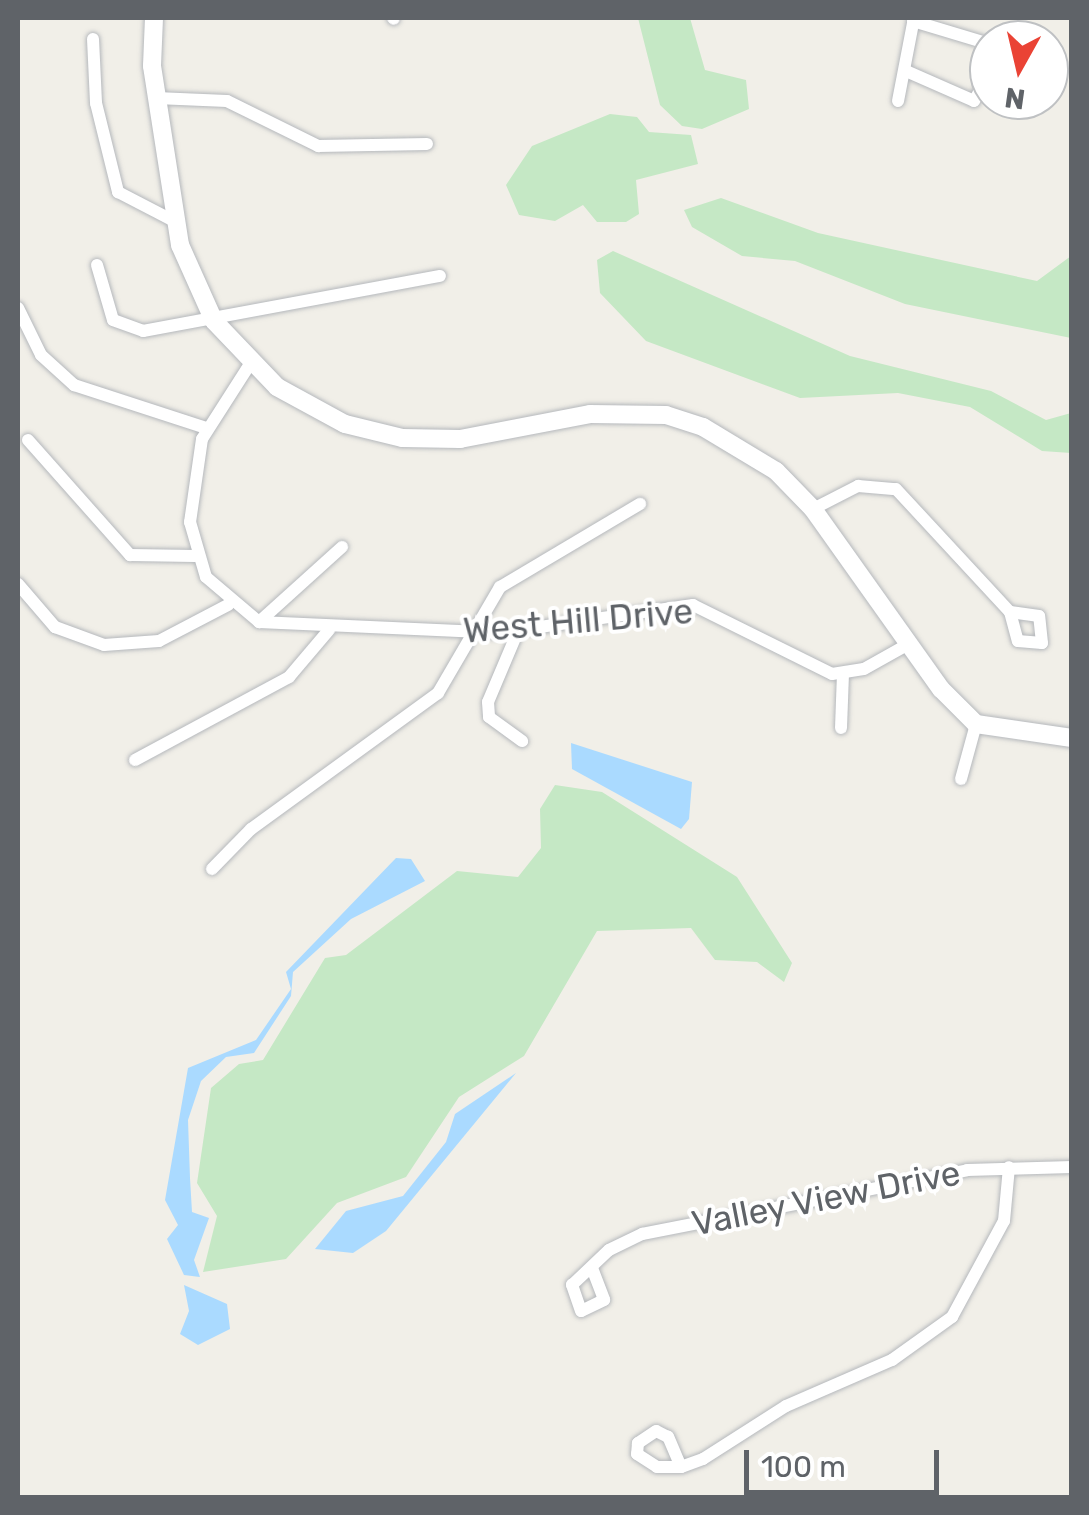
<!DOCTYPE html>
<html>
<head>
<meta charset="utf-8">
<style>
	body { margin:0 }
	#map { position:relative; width:1089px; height:1515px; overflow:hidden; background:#f1efe8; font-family:Rubik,sans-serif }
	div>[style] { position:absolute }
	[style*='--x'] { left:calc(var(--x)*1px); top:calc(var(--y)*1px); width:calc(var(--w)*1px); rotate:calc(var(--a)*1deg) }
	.green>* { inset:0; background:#c5e8c5 }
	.water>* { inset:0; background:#aadaff }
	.roads { filter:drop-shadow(0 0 2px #b5b8bc) drop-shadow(0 0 2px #b5b8bc) }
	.street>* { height:12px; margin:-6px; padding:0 6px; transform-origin:6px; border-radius:6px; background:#fff }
	.secondary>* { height:18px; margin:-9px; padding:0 9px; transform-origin:9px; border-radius:9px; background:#fff }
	span { translate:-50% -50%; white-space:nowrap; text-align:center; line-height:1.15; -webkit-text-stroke:8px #fff; paint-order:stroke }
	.street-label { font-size:35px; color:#5f6368 }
	.frame { position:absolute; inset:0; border:20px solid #5f6368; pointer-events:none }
	.north { position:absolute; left:969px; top:20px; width:100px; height:100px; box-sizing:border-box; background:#fff; border:2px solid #bfc1c3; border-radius:50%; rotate:188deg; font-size:28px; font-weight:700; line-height:40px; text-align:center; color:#5f6368 }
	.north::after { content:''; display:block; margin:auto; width:35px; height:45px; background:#ea4335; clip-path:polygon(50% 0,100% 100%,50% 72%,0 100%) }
	.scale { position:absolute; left:744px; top:1450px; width:195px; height:45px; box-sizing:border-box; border:5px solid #5f6368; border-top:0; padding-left:12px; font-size:30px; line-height:35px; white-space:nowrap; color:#5f6368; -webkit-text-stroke:8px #fff; paint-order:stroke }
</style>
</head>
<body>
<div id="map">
	<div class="green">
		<div style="clip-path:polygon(638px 18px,690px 18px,705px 70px,746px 80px,749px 109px,702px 129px,682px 126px,660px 105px)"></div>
		<div style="clip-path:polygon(610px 114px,637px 117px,649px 132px,691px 135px,698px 164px,636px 180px,639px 214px,626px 222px,597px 222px,583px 205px,555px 221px,519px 215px,506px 185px,532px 146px)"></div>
		<div style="clip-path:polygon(721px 198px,818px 233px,1037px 281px,1071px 256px,1071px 338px,905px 304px,795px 261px,742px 256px,692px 227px,684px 210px)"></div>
		<div style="clip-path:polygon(613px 251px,850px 356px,991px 391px,1046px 420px,1071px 413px,1071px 453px,1042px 451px,970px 407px,898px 393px,800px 398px,646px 341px,600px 293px,597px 260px)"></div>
		<div style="clip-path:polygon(555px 785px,602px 792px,737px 877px,792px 963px,784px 982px,757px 962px,715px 960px,691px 928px,597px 931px,524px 1056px,459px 1097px,406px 1177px,337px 1203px,286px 1259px,203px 1272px,217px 1216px,197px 1183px,211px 1088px,239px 1064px,263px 1060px,325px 958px,346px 955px,457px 871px,518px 877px,541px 848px,540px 809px)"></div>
	</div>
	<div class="water">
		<div style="clip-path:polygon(571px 743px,692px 782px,689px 819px,681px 829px,572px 769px)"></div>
		<div style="clip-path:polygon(396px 858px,411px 859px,425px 881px,351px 919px,293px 972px,291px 996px,254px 1053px,226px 1057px,201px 1081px,188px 1120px,190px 1178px,192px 1212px,209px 1218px,194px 1260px,200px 1277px,184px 1275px,167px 1239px,178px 1225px,165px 1200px,188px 1068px,256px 1040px,291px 989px,286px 972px)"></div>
		<div style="clip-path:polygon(516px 1073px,386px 1231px,353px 1253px,315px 1249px,346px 1211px,403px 1196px,446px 1142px,455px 1114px)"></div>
		<div style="clip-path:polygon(184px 1285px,227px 1304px,230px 1329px,198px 1345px,180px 1334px,189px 1311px)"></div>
	</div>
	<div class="roads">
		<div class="street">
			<div style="--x:393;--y:18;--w:1;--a:45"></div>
			<div style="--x:913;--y:21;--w:79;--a:16.8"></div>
			<div style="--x:93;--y:39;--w:64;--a:87.3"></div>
			<div style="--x:96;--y:103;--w:92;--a:76.1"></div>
			<div style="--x:118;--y:192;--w:63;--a:27.4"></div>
			<div style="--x:906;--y:71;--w:74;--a:23.8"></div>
			<div style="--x:974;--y:101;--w:30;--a:-60"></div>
			<div style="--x:156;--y:98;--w:71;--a:2.4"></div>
			<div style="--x:227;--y:101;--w:102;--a:26.3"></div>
			<div style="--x:318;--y:146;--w:109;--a:-1.1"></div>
			<div style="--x:898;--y:101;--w:85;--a:-79.1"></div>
			<div style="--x:97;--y:265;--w:57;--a:73.8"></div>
			<div style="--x:113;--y:320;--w:32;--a:20"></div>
			<div style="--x:143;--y:331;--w:302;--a:-10.5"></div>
			<div style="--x:18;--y:308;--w:52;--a:63.9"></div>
			<div style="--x:41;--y:355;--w:45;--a:42.3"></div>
			<div style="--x:74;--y:385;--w:139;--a:18"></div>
			<div style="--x:250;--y:364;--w:89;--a:122.6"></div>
			<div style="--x:202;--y:439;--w:84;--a:98.2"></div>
			<div style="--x:190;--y:522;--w:57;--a:73.8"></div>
			<div style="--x:206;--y:577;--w:70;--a:40.3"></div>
			<div style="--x:259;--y:622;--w:239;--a:2.6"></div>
			<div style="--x:498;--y:633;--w:197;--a:-8.2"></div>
			<div style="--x:693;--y:605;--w:155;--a:26.4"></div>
			<div style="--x:832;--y:674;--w:32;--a:-9"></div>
			<div style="--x:864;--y:669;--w:49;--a:-29.2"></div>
			<div style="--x:28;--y:440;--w:154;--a:48.4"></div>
			<div style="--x:130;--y:555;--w:65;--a:0.9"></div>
			<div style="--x:813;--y:509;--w:51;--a:-27.1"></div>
			<div style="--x:858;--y:486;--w:38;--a:5"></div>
			<div style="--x:896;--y:489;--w:168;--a:47.2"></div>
			<div style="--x:1010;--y:612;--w:30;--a:75"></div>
			<div style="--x:1018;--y:641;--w:24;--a:5"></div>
			<div style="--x:1042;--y:643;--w:27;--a:-96"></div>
			<div style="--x:1039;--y:616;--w:29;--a:-172"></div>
			<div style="--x:18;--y:584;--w:57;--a:49.3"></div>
			<div style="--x:55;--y:627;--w:52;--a:20.2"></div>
			<div style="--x:104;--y:645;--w:55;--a:-4.2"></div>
			<div style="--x:159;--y:641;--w:78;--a:-27.6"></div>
			<div style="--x:259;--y:622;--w:112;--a:-42.1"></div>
			<div style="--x:518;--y:631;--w:77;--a:112.9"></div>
			<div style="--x:488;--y:702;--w:15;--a:86"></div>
			<div style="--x:489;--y:717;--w:41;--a:36"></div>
			<div style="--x:841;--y:728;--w:54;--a:-87.9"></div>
			<div style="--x:135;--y:760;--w:175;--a:-28.3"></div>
			<div style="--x:289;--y:677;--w:62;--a:-49.6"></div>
			<div style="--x:961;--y:779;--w:57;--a:-74.7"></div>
			<div style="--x:212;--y:869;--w:56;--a:-45.7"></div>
			<div style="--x:251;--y:829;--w:231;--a:-36"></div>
			<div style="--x:438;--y:693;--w:123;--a:-59.7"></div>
			<div style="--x:500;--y:587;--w:163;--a:-30.7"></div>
			<div style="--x:592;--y:1268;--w:34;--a:69"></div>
			<div style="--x:604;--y:1300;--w:25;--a:154"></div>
			<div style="--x:581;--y:1311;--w:28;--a:-109"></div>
			<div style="--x:572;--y:1285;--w:51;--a:-43.4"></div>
			<div style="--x:609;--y:1250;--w:37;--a:-26"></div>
			<div style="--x:642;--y:1234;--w:331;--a:-11.1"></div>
			<div style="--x:967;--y:1170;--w:105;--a:-1.6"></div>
			<div style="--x:681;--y:1467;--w:33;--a:-113"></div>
			<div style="--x:668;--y:1437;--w:13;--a:-153"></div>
			<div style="--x:656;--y:1431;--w:22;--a:146"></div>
			<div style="--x:638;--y:1443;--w:11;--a:95"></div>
			<div style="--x:637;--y:1454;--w:24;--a:33"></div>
			<div style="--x:657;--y:1467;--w:24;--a:0"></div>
			<div style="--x:681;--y:1467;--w:23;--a:-20"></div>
			<div style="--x:703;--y:1459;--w:98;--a:-32.6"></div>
			<div style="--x:786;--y:1406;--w:116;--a:-23.5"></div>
			<div style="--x:892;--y:1360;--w:74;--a:-35.6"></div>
			<div style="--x:952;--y:1317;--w:109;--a:-61.6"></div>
			<div style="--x:1004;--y:1221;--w:54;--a:-84.7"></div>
		</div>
		<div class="secondary">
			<div style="--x:154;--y:18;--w:48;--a:92.4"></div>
			<div style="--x:152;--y:66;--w:181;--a:81.1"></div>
			<div style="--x:180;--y:245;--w:83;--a:65.9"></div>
			<div style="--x:214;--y:321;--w:91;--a:46.3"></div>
			<div style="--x:277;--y:387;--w:77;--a:28.6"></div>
			<div style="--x:345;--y:424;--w:59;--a:13.8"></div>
			<div style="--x:402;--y:438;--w:58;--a:1"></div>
			<div style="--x:460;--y:439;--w:132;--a:-10.9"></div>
			<div style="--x:590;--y:414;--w:76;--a:0.8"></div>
			<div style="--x:666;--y:415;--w:39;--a:18"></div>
			<div style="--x:703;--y:427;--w:85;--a:31.1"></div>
			<div style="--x:776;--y:471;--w:53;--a:45.8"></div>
			<div style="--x:813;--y:509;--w:221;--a:54.6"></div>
			<div style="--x:941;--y:689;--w:49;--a:45"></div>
			<div style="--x:976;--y:724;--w:97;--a:8.3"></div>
		</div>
	</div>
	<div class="street-label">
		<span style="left:578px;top:621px;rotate:-5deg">West Hill Drive</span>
		<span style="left:826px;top:1198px;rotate:-11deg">Valley View Drive</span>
	</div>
	<div class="frame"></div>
	<div class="north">N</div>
	<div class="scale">100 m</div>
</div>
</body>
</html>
